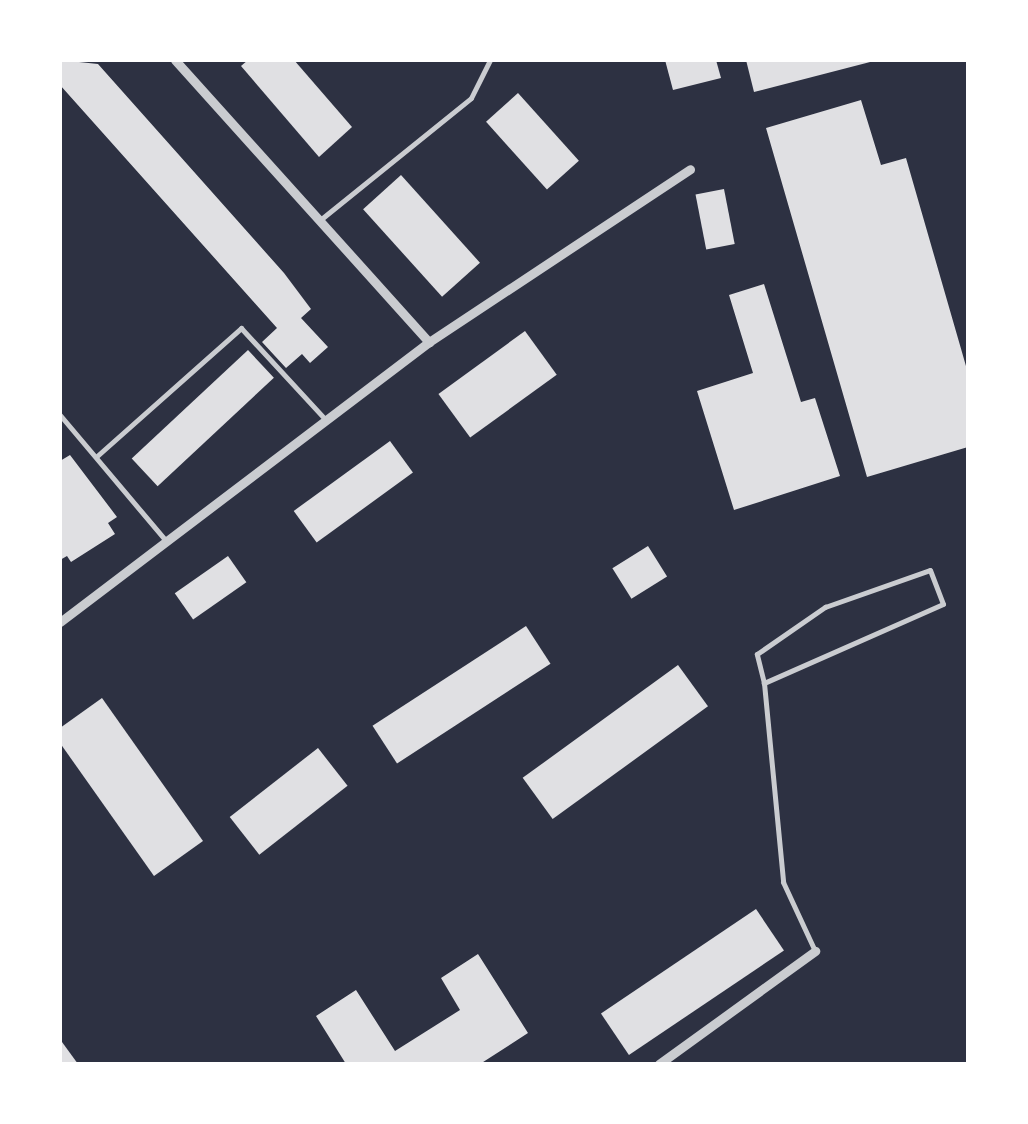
<!DOCTYPE html>
<html>
<head>
<meta charset="utf-8">
<style>
	body { margin:0 }
	#map { position:relative; width:1028px; height:1124px; overflow:hidden; background:#2d3142; font-family:"Noto Sans",sans-serif }
	div>[style] { position:absolute }
	[style*='--x'] { left:calc(var(--x)*1px); top:calc(var(--y)*1px); width:calc(var(--w)*1px); rotate:calc(var(--a)*1deg) }
	.building>* { inset:0; background:#e0e0e3; transform-origin:0 0 }
	.service>* { height:5px; margin:-2.5px; padding:0 2.5px; transform-origin:2.5px; border-radius:2.5px; background:#caccd0 }
	.minor>* { height:9px; margin:-4.5px; padding:0 4.5px; transform-origin:4.5px; border-radius:4.5px; background:#caccd0 }
	span { translate:-50% -50%; white-space:nowrap; text-align:center; line-height:1.15; -webkit-text-stroke:8px #fff; paint-order:stroke }
	.frame { position:absolute; inset:0; border:62px solid #fff; pointer-events:none }
</style>
</head>
<body>
<div id="map">
	<div class="building">
		<div style="clip-path:polygon(60px 60px,98px 64px,284px 273px,311px 309px,301px 318px,328px 347px,310px 363px,302px 354px,286px 368px,262px 342px,277px 328px,60px 85px)"></div>
		<div style="clip-path:polygon(248px 60px,294px 60px,352px 127px,319px 157px,241px 66px)"></div>
		<div style="clip-path:polygon(665px 60px,716px 60px,721px 78px,673px 90px)"></div>
		<div style="clip-path:polygon(746px 60px,874px 60px,874px 61px,754px 92px)"></div>
		<div style="left:518px;top:93px;width:91px;height:43px;rotate:48deg"></div>
		<div style="clip-path:polygon(861px 100px,881px 165px,906px 158px,968px 373px,968px 447px,867px 477px,766px 128px)"></div>
		<div style="left:401px;top:175px;width:118px;height:51px;rotate:48deg"></div>
		<div style="left:724px;top:189px;width:56px;height:29px;rotate:79deg"></div>
		<div style="clip-path:polygon(764px 284px,801px 402px,815px 398px,840px 476px,734px 510px,697px 391px,753px 373px,729px 295px)"></div>
		<div style="left:525px;top:331px;width:54px;height:107px;rotate:54deg"></div>
		<div style="left:248px;top:350px;width:38px;height:159px;rotate:47deg"></div>
		<div style="left:390px;top:441px;width:39px;height:119px;rotate:54deg"></div>
		<div style="clip-path:polygon(70px 455px,117px 517px,108px 523px,115px 534px,71px 562px,67px 556px,60px 560px,60px 461px)"></div>
		<div style="left:648px;top:546px;width:36px;height:42px;rotate:58deg"></div>
		<div style="left:228px;top:556px;width:32px;height:65px;rotate:55deg"></div>
		<div style="left:526px;top:626px;width:45px;height:183px;rotate:57deg"></div>
		<div style="left:678px;top:665px;width:51px;height:192px;rotate:54deg"></div>
		<div style="clip-path:polygon(102px 698px,203px 841px,154px 876px,60px 743px,60px 728px)"></div>
		<div style="left:318px;top:748px;width:48px;height:112px;rotate:52deg"></div>
		<div style="left:756px;top:909px;width:50px;height:187px;rotate:56deg"></div>
		<div style="clip-path:polygon(478px 954px,528px 1033px,480px 1064px,346px 1064px,316px 1016px,356px 990px,395px 1051px,460px 1010px,441px 978px)"></div>
		<div style="clip-path:polygon(62px 1042px,78px 1064px,60px 1064px)"></div>
	</div>
	<div class="service">
		<div style="--x:320;--y:220;--w:194;--a:-38.9"></div>
		<div style="--x:471;--y:98;--w:42;--a:-63.4"></div>
		<div style="--x:60;--y:415;--w:165;--a:49.9"></div>
		<div style="--x:97;--y:456;--w:193;--a:-41.6"></div>
		<div style="--x:241;--y:328;--w:125;--a:47.3"></div>
		<div style="--x:764;--y:683;--w:30;--a:-104"></div>
		<div style="--x:757;--y:654;--w:83;--a:-34.7"></div>
		<div style="--x:825;--y:607;--w:111;--a:-19.4"></div>
		<div style="--x:930;--y:570;--w:36;--a:69"></div>
		<div style="--x:943;--y:604;--w:196;--a:156.2"></div>
		<div style="--x:764;--y:683;--w:200;--a:84.5"></div>
		<div style="--x:783;--y:882;--w:76;--a:65.1"></div>
	</div>
	<div class="minor">
		<div style="--x:175;--y:60;--w:380;--a:48"></div>
		<div style="--x:60;--y:622;--w:463;--a:-37.2"></div>
		<div style="--x:429;--y:342;--w:313;--a:-33.5"></div>
		<div style="--x:659;--y:1064;--w:193;--a:-35.9"></div>
	</div>
	<div class="frame"></div>
</div>
</body>
</html>
